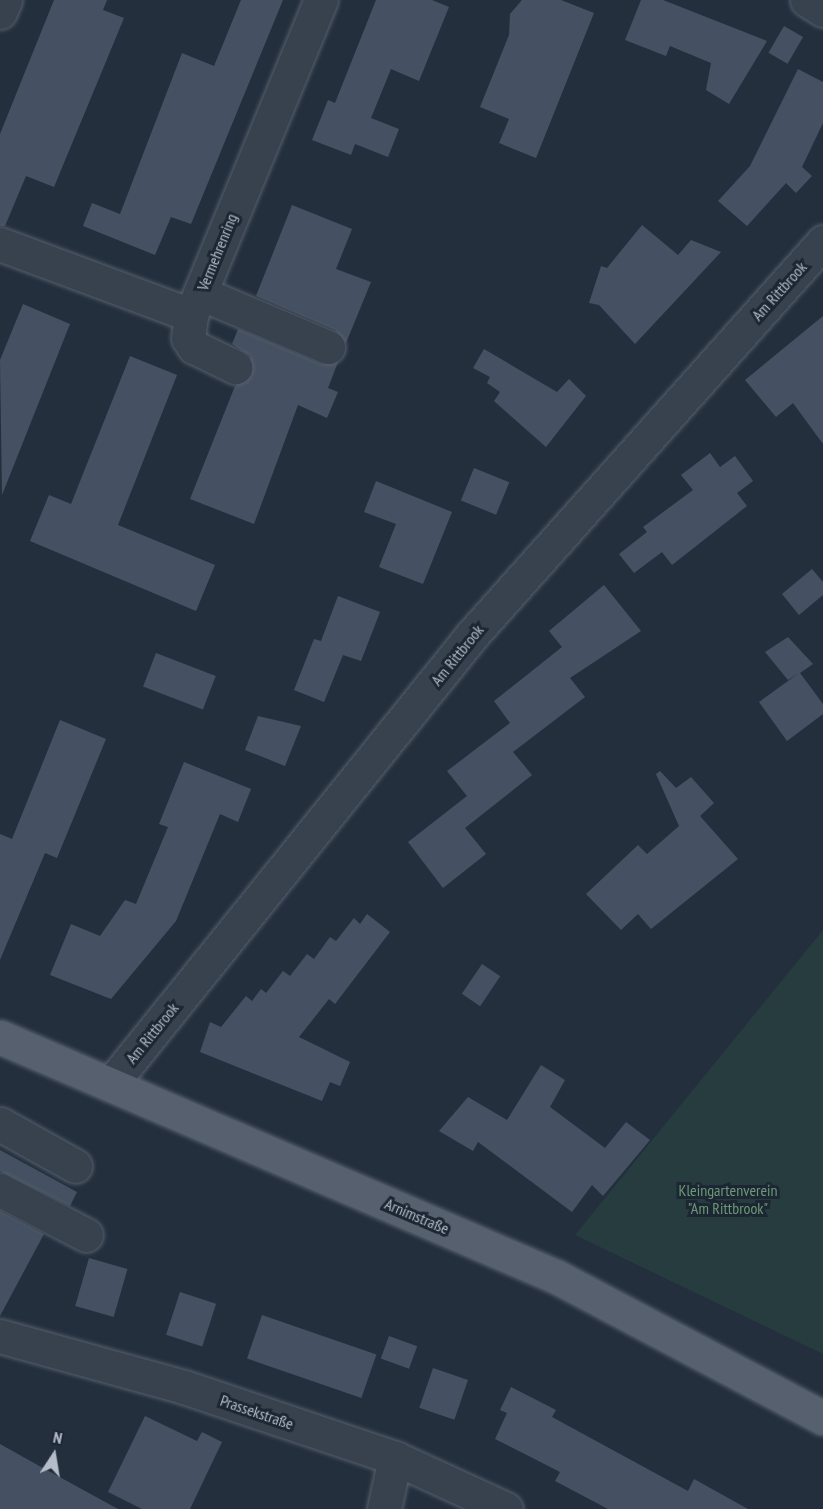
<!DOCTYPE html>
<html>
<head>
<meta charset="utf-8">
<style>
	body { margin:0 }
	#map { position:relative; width:823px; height:1509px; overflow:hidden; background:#242f3e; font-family:"PT Sans Narrow",sans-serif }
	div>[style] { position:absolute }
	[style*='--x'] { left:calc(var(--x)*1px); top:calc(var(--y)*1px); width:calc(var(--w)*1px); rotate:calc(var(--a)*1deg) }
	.green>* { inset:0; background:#263c3f }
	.building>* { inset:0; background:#455162; transform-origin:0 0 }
	.roads { filter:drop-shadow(0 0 2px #565f6c) drop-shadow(0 0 2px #565f6c) }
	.minor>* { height:33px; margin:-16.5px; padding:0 16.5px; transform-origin:16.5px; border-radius:16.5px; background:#38414e }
	.major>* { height:33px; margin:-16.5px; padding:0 16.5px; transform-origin:16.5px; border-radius:16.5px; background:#56606e }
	span { translate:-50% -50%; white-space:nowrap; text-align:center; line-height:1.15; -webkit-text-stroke:6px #1d2633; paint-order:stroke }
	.street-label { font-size:16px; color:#b4bcc9 }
	.park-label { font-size:16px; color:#6b9a76 }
	.north { position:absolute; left:24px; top:1425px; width:60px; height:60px; -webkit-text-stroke:4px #1d2633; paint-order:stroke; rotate:12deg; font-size:16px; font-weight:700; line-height:24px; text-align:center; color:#b4bcc9 }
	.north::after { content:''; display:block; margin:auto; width:21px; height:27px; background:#b4bcc9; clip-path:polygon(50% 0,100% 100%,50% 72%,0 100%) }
</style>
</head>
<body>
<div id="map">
	<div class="green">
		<div style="clip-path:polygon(823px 930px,823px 1354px,575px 1235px)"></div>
	</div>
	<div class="building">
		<div style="clip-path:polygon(54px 0,107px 0,103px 10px,124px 18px,54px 187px,26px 176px,5px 226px,0 226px,0 134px)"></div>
		<div style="clip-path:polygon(241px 0,283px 0,191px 224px,171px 217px,155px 255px,83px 226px,92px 203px,120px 214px,182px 53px,214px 66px)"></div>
		<div style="clip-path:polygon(376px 0,432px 0,449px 7px,419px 81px,391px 69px,371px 118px,399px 129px,388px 157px,355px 144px,351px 155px,312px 140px,328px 100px,335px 103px)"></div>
		<div style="clip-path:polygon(522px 0,561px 0,594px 13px,536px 158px,499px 143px,509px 119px,480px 107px,509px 35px,510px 14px)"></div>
		<div style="clip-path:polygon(641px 0,663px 0,767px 41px,729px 104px,706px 90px,711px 63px,670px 46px,666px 56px,625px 40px)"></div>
		<div style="left:784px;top:26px;width:22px;height:31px;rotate:30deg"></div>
		<div style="clip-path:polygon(798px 69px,823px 82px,823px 123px,802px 167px,812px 176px,796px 193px,786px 183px,747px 226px,718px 201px,750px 166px)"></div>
		<div style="clip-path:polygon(292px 205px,352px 229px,336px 269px,371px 282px,346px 343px,335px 330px,256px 296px)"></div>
		<div style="clip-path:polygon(642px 225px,678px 255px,691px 240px,721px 252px,635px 344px,599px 305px,589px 303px,601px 266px,607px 268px)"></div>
		<div style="clip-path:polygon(23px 304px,70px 324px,2px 495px,0 360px)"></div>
		<div style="clip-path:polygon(823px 316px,823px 444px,793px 403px,776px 417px,745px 380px)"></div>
		<div style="clip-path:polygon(238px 329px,321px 364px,338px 362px,328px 388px,338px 392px,327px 418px,298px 405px,254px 524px,190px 499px,235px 386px,252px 375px,250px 356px,232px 344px)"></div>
		<div style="clip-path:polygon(484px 349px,557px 392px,569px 379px,586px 396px,546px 447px,494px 401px,500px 392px,487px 383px,490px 377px,473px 368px)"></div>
		<div style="clip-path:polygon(130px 356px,177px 375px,118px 525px,215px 565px,196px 611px,30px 541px,49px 495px,71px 504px)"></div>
		<div style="clip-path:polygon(710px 453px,720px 467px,735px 456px,753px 481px,737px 493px,747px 506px,672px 565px,662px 552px,634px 573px,619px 554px,647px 532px,643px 527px,693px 490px,681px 475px)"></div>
		<div style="left:474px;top:468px;width:38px;height:35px;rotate:22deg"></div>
		<div style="clip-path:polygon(376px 481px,452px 512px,423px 584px,379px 567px,396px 524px,364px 512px)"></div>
		<div style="clip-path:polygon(812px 569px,823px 582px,823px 595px,799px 615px,782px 594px)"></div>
		<div style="clip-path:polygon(604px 585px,641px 631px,570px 678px,585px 697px,513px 752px,532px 775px,465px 828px,486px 854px,443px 888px,408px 842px,467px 796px,447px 771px,510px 723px,494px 701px,562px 647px,549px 631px)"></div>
		<div style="clip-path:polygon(338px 596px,380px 612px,361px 661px,343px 655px,324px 702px,294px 690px,314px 639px,321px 641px)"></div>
		<div style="clip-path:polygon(788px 637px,813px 664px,800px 673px,823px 704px,823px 714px,787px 741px,759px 702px,799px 673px,788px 680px,765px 652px)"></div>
		<div style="left:156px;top:653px;width:64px;height:36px;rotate:21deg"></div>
		<div style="clip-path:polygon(258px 716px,301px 726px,285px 766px,245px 750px)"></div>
		<div style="clip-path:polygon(60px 720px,106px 739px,57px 858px,45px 853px,0 960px,0 834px,12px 839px)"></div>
		<div style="clip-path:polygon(184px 762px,251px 789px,238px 822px,220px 814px,176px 921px,111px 999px,50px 975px,71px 924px,100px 936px,125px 900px,136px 904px,168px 827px,159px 824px)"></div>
		<div style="clip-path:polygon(660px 771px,676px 788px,691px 777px,714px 803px,700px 816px,738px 859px,651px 929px,638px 914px,621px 930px,586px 894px,638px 845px,647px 854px,679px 826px,656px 774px)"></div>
		<div style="clip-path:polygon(367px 914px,390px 932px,335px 1004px,329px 999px,299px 1037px,350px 1062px,340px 1086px,330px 1082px,322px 1101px,200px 1052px,210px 1022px,221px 1027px,246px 996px,252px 1001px,261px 989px,266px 993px,283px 971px,290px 976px,307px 954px,314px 959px,330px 937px,336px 941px,354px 918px,360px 924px)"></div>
		<div style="left:482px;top:964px;width:22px;height:36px;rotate:34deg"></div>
		<div style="clip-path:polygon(541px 1065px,565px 1080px,550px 1107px,605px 1148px,626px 1122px,650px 1140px,603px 1196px,592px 1185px,572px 1212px,478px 1142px,473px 1151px,439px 1131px,468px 1097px,507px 1120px)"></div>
		<div style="clip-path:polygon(0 1150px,77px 1192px,70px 1206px,0 1171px)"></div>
		<div style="clip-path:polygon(0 1211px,44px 1234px,0 1316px)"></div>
		<div style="left:89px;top:1258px;width:40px;height:50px;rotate:16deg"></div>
		<div style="left:180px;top:1292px;width:38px;height:45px;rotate:18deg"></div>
		<div style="left:262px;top:1315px;width:121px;height:46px;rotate:19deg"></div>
		<div style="left:389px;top:1336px;width:30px;height:24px;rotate:20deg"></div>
		<div style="left:433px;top:1368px;width:37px;height:42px;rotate:19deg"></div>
		<div style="clip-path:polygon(511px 1387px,556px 1410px,552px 1417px,688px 1491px,694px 1479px,748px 1509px,608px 1509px,555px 1481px,560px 1472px,495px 1439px,507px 1413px,500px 1410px)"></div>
		<div style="clip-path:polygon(145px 1416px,197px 1441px,202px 1432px,222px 1442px,190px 1509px,142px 1509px,108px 1492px)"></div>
		<div style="clip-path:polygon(0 1444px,34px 1463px,118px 1509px,0 1509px)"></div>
	</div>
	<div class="roads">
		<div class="minor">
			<div style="--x:807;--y:0;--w:19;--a:32"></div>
			<div style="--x:0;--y:12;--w:13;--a:-67"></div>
			<div style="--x:0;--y:244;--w:204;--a:20.4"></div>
			<div style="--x:191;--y:315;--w:341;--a:-67.6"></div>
			<div style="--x:200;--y:293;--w:139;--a:22.9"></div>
			<div style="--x:191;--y:315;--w:23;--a:97"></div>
			<div style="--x:188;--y:338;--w:11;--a:56"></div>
			<div style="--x:194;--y:347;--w:46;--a:26"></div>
			<div style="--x:111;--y:1084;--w:578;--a:-51.19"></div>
			<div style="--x:473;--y:634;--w:526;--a:-48.24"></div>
			<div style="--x:0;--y:1124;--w:86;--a:29.2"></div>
			<div style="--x:0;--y:1190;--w:97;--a:27.6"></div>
			<div style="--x:0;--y:1336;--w:191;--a:15.5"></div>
			<div style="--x:184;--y:1387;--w:223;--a:18.6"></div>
			<div style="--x:395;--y:1458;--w:122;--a:24.7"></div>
			<div style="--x:384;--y:1509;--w:52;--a:-77.8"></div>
		</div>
		<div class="major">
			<div style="--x:0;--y:1037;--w:607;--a:23.31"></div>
			<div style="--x:557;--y:1277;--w:301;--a:27.9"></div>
		</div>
	</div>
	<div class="street-label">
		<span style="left:217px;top:252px;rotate:-68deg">Vermehrenring</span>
		<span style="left:779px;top:291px;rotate:-48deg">Am Rittbrook</span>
		<span style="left:457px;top:655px;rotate:-51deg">Am Rittbrook</span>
		<span style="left:152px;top:1033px;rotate:-51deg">Am Rittbrook</span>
		<span style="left:417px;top:1216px;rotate:23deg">Arnimstraße</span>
		<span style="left:257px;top:1412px;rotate:19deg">Prassekstraße</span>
	</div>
	<div class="park-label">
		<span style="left:728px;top:1199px">Kleingartenverein<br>"Am Rittbrook"</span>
	</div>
	<div class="north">N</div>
</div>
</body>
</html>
